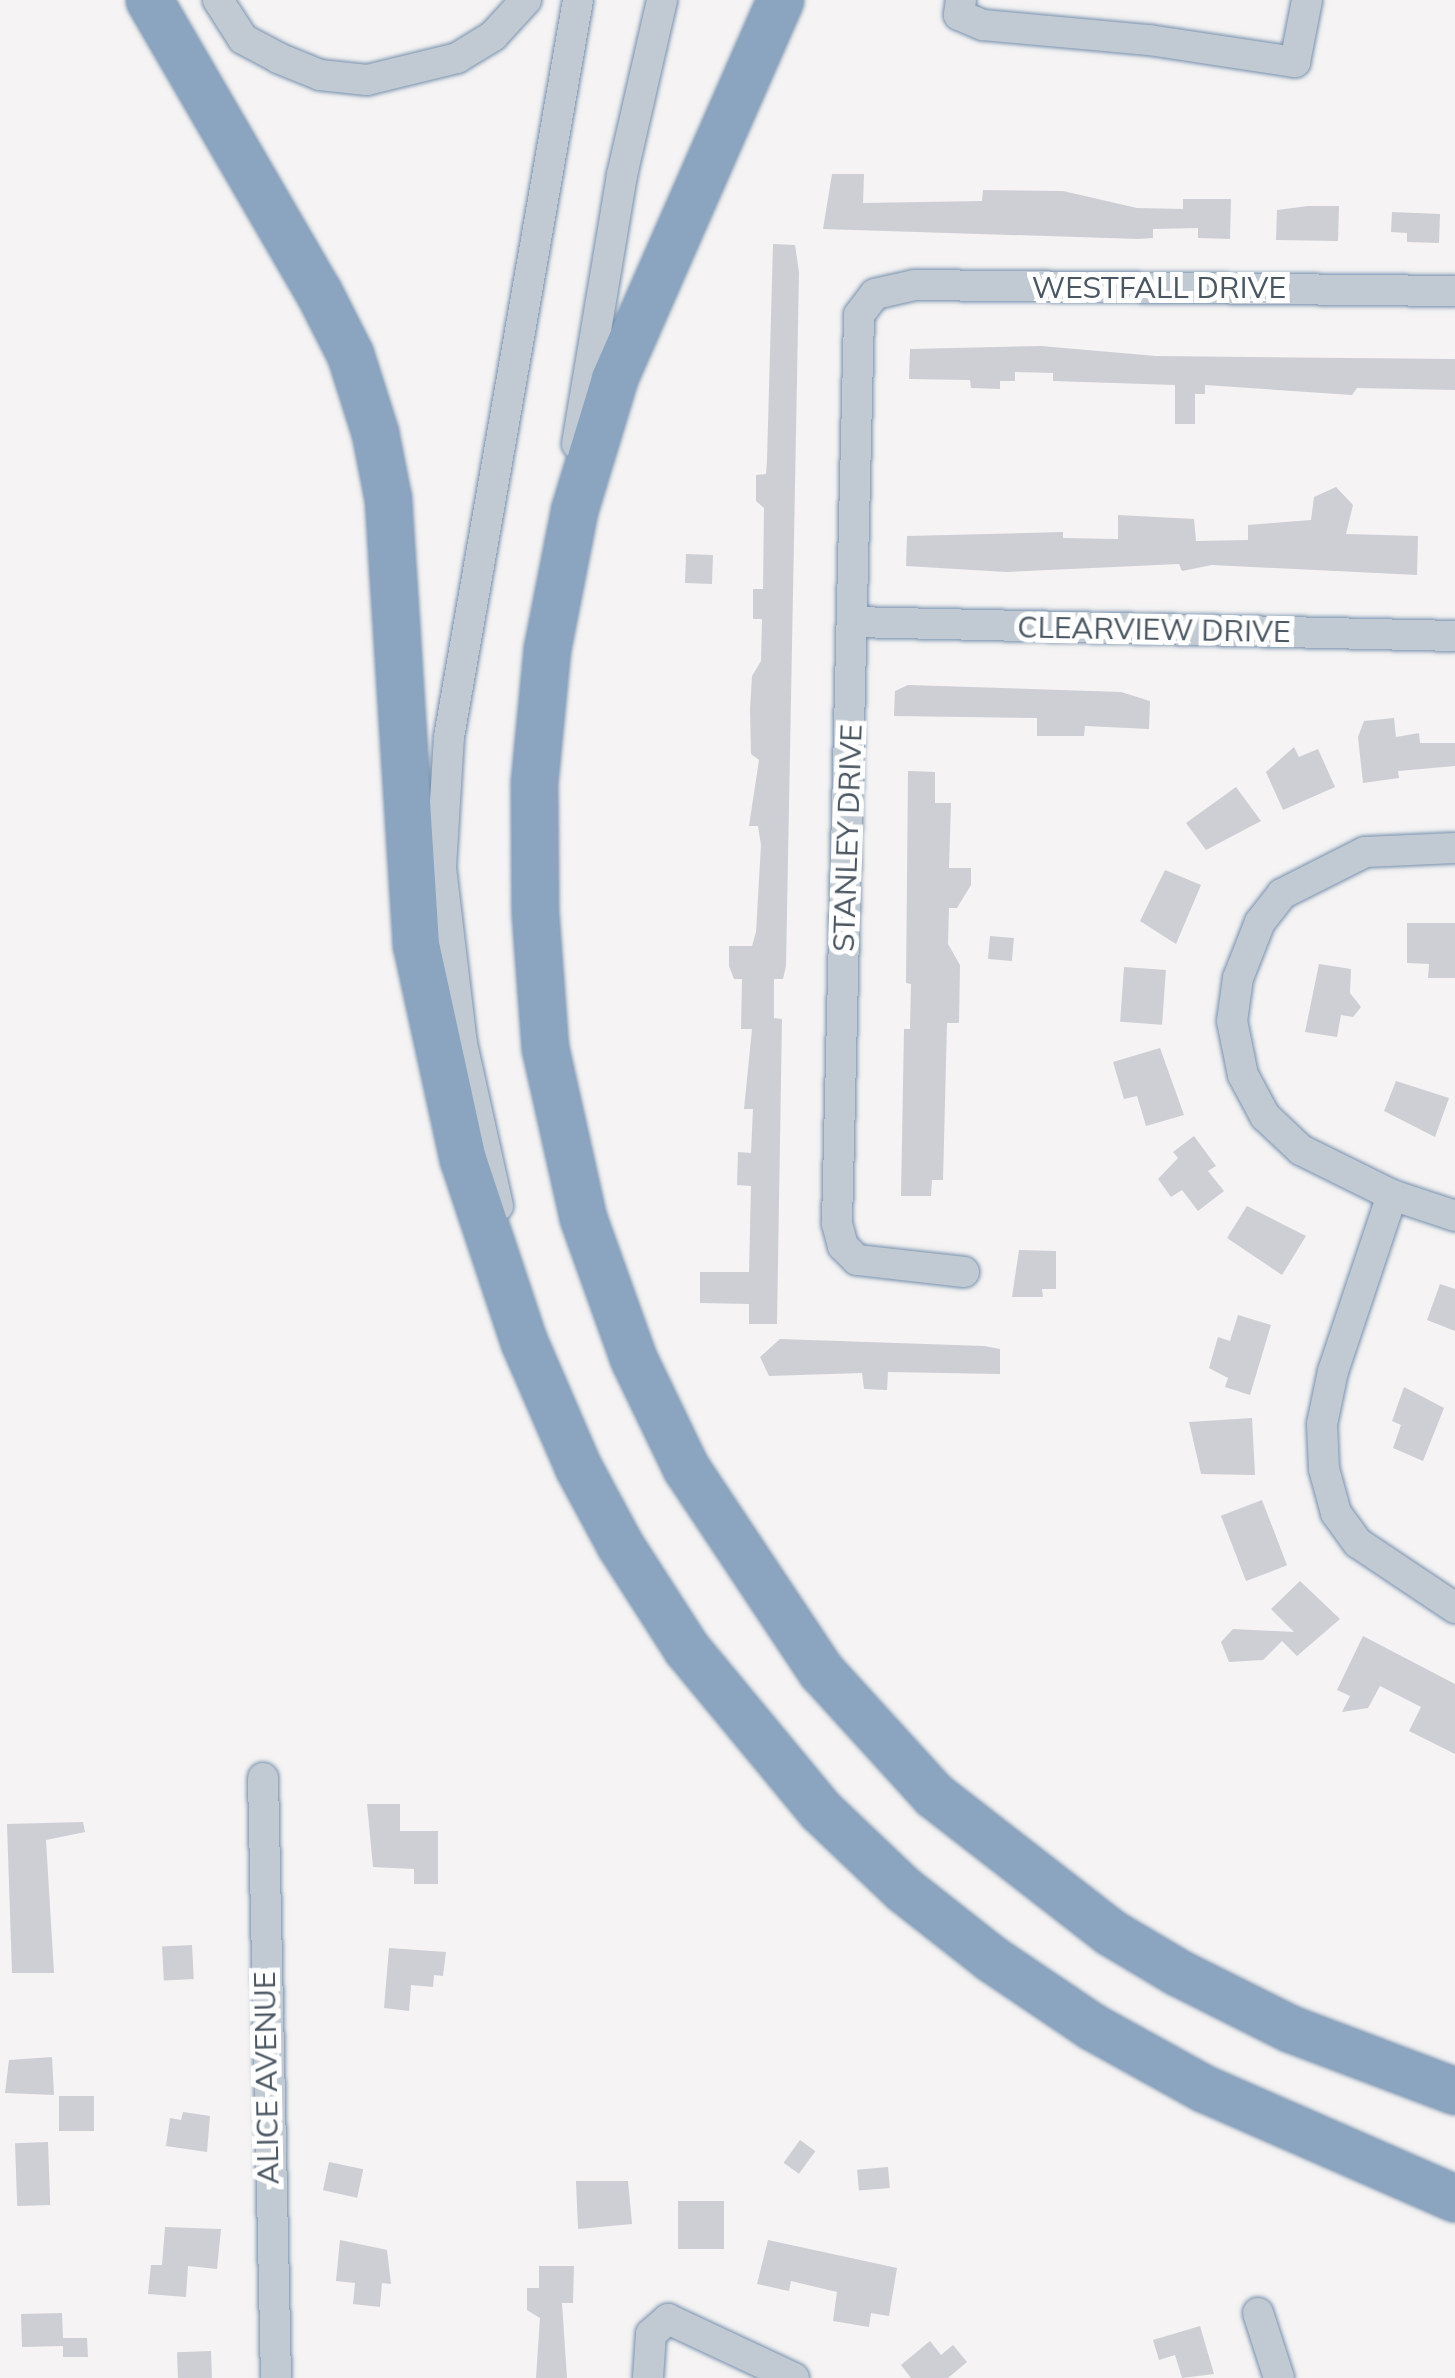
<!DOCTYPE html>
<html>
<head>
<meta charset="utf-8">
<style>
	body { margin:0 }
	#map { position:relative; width:1455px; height:2378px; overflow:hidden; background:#f5f3f3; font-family:Mulish,sans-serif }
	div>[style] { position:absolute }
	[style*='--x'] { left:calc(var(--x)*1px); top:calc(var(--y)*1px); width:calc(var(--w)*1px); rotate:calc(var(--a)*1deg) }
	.building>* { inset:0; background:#cdcfd5; transform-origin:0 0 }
	.roads { filter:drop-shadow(0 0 2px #7690ad) drop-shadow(0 0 2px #7690ad) }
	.minor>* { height:30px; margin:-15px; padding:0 15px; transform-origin:15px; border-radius:15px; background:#c1cad2 }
	.highway>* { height:45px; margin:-22.5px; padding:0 22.5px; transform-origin:22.5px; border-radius:22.5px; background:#8ba5c1 }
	span { translate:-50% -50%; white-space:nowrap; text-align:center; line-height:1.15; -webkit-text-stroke:10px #fff; paint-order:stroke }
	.street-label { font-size:30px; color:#4a5661 }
</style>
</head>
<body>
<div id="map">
	<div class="building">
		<div style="clip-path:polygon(832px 174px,864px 174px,863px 203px,982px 201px,983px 190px,1063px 191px,1137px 208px,1183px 209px,1183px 199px,1231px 199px,1230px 239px,1198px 238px,1198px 228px,1153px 229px,1153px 238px,1139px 239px,823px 229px)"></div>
		<div style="clip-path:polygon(1308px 206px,1339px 206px,1338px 241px,1276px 240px,1277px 210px)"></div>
		<div style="clip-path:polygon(1392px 212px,1440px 214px,1439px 243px,1407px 242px,1407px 233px,1391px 232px)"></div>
		<div style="clip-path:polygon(773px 244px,795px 245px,799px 272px,786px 966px,783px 979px,774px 979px,774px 1018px,782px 1019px,777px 1324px,749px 1324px,749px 1304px,700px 1303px,700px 1272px,749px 1272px,751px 1186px,737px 1185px,738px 1152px,751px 1153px,753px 1109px,744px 1109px,752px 1029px,741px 1029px,742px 979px,734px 979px,729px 966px,729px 946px,752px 946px,756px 932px,761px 845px,758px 826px,749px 826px,759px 760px,751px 754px,750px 709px,752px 676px,761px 661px,762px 619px,753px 619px,753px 589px,763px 589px,764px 508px,756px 501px,756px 475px,766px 474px,767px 460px)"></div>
		<div style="clip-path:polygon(1041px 346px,1156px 356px,1455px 359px,1455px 390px,1357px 388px,1352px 395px,1205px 385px,1205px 394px,1195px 394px,1195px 424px,1175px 424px,1175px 385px,1053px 381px,1053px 373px,1015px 372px,1015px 381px,1000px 381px,1000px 389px,971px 388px,970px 380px,909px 379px,910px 349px)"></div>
		<div style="clip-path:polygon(1336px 487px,1353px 505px,1346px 534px,1418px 536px,1417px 575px,1212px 565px,1182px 571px,1179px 564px,1006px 572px,906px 566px,907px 536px,1063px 532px,1063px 538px,1118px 539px,1118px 515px,1194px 519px,1196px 541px,1248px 540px,1248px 525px,1311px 520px,1314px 497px)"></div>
		<div style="left:686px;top:554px;width:27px;height:29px;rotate:2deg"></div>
		<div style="clip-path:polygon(908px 685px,1121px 692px,1150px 701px,1149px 729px,1085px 726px,1084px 736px,1037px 736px,1037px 718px,894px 716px,895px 691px)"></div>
		<div style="clip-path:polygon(1394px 718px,1396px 737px,1419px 733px,1420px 743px,1455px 743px,1455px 766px,1398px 771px,1399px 778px,1363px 783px,1358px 737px,1364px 721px)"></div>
		<div style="clip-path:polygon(1294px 747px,1299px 757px,1318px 749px,1335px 787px,1283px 810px,1266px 772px)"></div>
		<div style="clip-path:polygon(908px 771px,935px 772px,935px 803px,951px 803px,949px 868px,971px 868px,971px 885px,957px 908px,949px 908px,948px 944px,960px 965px,959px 1023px,947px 1023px,943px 1180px,932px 1180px,931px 1196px,901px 1196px,904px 1029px,910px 1029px,911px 984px,906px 983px)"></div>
		<div style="clip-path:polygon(1236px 787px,1261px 821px,1206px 850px,1186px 823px)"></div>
		<div style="clip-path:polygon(1165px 870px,1201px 885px,1176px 944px,1140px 921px)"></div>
		<div style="clip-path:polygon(1407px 923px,1455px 923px,1455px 978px,1428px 978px,1429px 964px,1407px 963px)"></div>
		<div style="left:990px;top:936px;width:24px;height:23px;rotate:5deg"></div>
		<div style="clip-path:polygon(1319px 964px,1351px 969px,1350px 993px,1361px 1007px,1353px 1017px,1341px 1015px,1337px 1037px,1305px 1032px)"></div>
		<div style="left:1124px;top:967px;width:42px;height:55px;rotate:4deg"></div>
		<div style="clip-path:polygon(1160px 1048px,1184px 1115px,1146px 1126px,1137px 1096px,1124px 1099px,1113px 1062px)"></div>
		<div style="clip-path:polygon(1396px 1081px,1449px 1098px,1435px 1137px,1384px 1111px)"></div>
		<div style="clip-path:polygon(1194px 1136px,1216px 1166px,1208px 1171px,1224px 1191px,1198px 1211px,1182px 1190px,1171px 1197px,1158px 1179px,1178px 1158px,1173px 1152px)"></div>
		<div style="clip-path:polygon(1247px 1206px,1306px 1236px,1282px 1275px,1227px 1238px)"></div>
		<div style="clip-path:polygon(1019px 1250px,1056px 1251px,1056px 1289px,1042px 1289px,1043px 1297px,1012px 1297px)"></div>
		<div style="clip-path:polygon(1440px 1284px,1455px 1289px,1455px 1331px,1427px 1320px)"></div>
		<div style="clip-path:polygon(1238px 1315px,1271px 1325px,1250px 1395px,1225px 1387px,1228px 1378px,1209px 1368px,1218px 1337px,1230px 1341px)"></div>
		<div style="clip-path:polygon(780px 1339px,984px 1346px,1000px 1349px,1000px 1374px,888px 1372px,887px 1390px,864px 1389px,862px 1373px,769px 1376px,760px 1357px)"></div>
		<div style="clip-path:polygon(1404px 1387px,1444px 1408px,1423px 1461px,1393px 1448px,1401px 1425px,1392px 1421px)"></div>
		<div style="clip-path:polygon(1252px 1418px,1255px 1475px,1201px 1474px,1189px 1422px)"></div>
		<div style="left:1262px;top:1500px;width:70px;height:44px;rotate:69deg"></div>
		<div style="clip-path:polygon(1300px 1581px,1340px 1619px,1297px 1656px,1282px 1641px,1263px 1660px,1229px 1662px,1221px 1642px,1233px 1629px,1294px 1632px,1271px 1609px)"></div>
		<div style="clip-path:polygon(1363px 1636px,1455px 1684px,1455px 1754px,1409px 1731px,1421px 1707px,1380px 1686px,1368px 1708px,1342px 1712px,1350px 1696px,1337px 1690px)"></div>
		<div style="clip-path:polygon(367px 1804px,400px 1804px,400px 1831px,438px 1831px,438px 1884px,414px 1884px,414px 1869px,373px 1867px)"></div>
		<div style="clip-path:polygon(83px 1822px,85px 1832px,46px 1840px,54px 1973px,12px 1973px,7px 1824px)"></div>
		<div style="left:192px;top:1945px;width:34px;height:30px;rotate:87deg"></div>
		<div style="clip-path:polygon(389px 1948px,446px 1952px,443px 1976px,434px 1975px,433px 1987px,411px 1985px,409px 2011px,384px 2008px)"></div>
		<div style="clip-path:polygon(52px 2057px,54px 2095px,5px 2093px,9px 2060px)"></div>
		<div style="left:59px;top:2096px;width:35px;height:35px"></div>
		<div style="clip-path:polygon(183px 2112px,210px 2116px,207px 2152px,166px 2146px,170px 2118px,181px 2120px)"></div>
		<div style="left:800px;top:2140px;width:19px;height:28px;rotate:36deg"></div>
		<div style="left:48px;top:2142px;width:63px;height:33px;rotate:88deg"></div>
		<div style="left:329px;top:2162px;width:35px;height:29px;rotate:12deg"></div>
		<div style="left:888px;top:2167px;width:21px;height:31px;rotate:85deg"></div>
		<div style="clip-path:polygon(576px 2181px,628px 2181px,632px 2224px,578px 2229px)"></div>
		<div style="left:724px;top:2201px;width:48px;height:46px;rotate:90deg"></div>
		<div style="clip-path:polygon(165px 2227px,221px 2229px,217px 2269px,188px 2266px,186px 2297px,148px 2294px,151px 2265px,162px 2265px)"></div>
		<div style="clip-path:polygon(340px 2240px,387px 2250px,391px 2284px,382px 2283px,380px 2307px,353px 2304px,355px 2283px,336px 2281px)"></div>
		<div style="clip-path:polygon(768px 2240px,897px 2268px,889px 2316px,871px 2313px,869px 2327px,833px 2321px,837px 2292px,791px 2281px,789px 2291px,757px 2284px)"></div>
		<div style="clip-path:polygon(539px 2266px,574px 2266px,573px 2303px,562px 2303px,567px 2378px,536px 2378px,540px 2318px,527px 2310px,527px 2288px,539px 2288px)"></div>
		<div style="clip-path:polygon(62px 2313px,63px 2338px,87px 2338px,88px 2357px,63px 2357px,63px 2346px,22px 2347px,21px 2314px)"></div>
		<div style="clip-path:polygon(1200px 2326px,1214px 2374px,1182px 2378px,1175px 2355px,1159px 2360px,1153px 2340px)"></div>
		<div style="clip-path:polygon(930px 2341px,941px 2355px,953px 2345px,967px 2362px,948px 2378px,911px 2378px,901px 2365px)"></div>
		<div style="left:211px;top:2351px;width:27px;height:34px;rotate:88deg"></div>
	</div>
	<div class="roads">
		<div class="minor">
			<div style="--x:218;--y:0;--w:46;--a:57.3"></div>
			<div style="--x:243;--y:39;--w:40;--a:28"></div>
			<div style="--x:278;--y:58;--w:45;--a:22"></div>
			<div style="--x:320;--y:75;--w:47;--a:6.1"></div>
			<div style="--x:367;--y:80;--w:93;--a:-13.7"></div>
			<div style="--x:457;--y:58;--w:42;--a:-31.4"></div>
			<div style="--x:493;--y:36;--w:49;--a:-47.5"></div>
			<div style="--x:961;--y:0;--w:15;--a:98"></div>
			<div style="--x:959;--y:15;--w:26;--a:23"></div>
			<div style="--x:983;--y:25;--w:167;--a:5.2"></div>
			<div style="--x:1149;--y:40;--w:148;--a:8.6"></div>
			<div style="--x:1295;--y:62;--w:63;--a:-79"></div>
			<div style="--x:577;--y:444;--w:273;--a:-80.5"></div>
			<div style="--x:622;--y:175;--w:180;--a:-77.1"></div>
			<div style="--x:853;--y:622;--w:602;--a:1.33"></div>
			<div style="--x:1455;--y:848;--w:90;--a:177.5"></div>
			<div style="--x:1365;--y:852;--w:93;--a:153.2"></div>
			<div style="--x:1282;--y:894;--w:36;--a:128"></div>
			<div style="--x:1260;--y:922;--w:60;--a:111.4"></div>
			<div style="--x:1238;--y:978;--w:43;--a:97.9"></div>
			<div style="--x:1232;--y:1021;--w:55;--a:78.5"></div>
			<div style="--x:1243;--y:1075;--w:47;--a:61.8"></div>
			<div style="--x:1265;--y:1116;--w:50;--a:43.4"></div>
			<div style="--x:1301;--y:1150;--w:102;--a:26.3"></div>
			<div style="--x:1392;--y:1195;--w:66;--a:18.4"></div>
			<div style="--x:1392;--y:1195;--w:186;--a:108.5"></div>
			<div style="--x:1333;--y:1371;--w:54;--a:101.7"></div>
			<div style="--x:1322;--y:1424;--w:45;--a:87.5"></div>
			<div style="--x:1324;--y:1469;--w:46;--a:74.7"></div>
			<div style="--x:1336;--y:1513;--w:37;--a:54"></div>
			<div style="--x:1358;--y:1543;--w:117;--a:33.8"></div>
			<div style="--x:498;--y:1206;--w:166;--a:-102.5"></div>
			<div style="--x:462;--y:1044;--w:178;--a:-96.8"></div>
			<div style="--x:441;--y:867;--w:130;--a:-86.5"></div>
			<div style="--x:449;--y:737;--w:748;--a:-80.07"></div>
			<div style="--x:964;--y:1272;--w:108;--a:-173.6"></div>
			<div style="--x:857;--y:1260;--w:20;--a:-135"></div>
			<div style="--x:843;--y:1246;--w:24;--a:-105"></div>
			<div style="--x:837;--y:1223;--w:908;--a:-88.61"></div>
			<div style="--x:859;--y:315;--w:26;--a:-53"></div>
			<div style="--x:875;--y:294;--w:41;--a:-12.7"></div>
			<div style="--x:915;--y:285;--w:540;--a:0.64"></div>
			<div style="--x:263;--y:1778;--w:600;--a:88.76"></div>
			<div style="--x:1258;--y:2313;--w:68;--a:72.1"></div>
			<div style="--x:648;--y:2378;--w:44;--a:-86.1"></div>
			<div style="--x:651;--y:2334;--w:23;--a:-41"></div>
			<div style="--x:668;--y:2319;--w:139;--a:25.1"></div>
		</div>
		<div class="highway">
			<div style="--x:149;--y:0;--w:337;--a:59.9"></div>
			<div style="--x:318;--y:291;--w:71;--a:63.1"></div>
			<div style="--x:350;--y:354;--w:83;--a:72.4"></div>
			<div style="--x:375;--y:433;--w:67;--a:78.9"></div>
			<div style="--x:388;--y:499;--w:446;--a:86.4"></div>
			<div style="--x:416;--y:944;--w:220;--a:77.7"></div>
			<div style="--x:463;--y:1159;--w:193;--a:71.6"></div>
			<div style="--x:524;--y:1342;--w:136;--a:66.6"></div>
			<div style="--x:578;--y:1467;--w:89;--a:61.7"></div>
			<div style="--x:620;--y:1545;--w:122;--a:57.3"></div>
			<div style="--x:686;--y:1648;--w:210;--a:50.4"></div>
			<div style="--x:820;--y:1810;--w:115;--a:43.6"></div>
			<div style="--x:903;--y:1889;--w:113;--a:38.2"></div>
			<div style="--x:992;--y:1959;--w:122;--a:34"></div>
			<div style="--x:1093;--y:2027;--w:128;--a:29"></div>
			<div style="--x:1205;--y:2089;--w:273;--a:23.6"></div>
			<div style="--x:780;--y:0;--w:414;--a:113.7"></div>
			<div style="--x:614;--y:379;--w:138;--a:106.9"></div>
			<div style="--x:574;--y:511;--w:140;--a:101.1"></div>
			<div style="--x:547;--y:648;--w:136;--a:95.5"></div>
			<div style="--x:534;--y:783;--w:130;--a:89.6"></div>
			<div style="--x:535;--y:913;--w:135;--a:85.8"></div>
			<div style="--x:545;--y:1048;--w:174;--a:77.4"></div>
			<div style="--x:583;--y:1218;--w:149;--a:70.3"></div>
			<div style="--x:633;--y:1358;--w:122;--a:64.3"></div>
			<div style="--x:686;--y:1468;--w:244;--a:56.4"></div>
			<div style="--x:821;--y:1671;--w:168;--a:47.7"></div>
			<div style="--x:934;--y:1795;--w:223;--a:37.9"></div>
			<div style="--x:1110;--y:1932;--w:78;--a:30.8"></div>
			<div style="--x:1177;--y:1972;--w:127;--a:26.6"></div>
			<div style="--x:1291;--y:2029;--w:175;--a:20.7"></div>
		</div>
	</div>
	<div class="street-label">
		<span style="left:1159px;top:287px">WESTFALL DRIVE</span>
		<span style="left:1154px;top:629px;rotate:1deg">CLEARVIEW DRIVE</span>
		<span style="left:847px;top:838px;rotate:-88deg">STANLEY DRIVE</span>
		<span style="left:266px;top:2078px;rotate:-91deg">ALICE AVENUE</span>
	</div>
</div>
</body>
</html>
